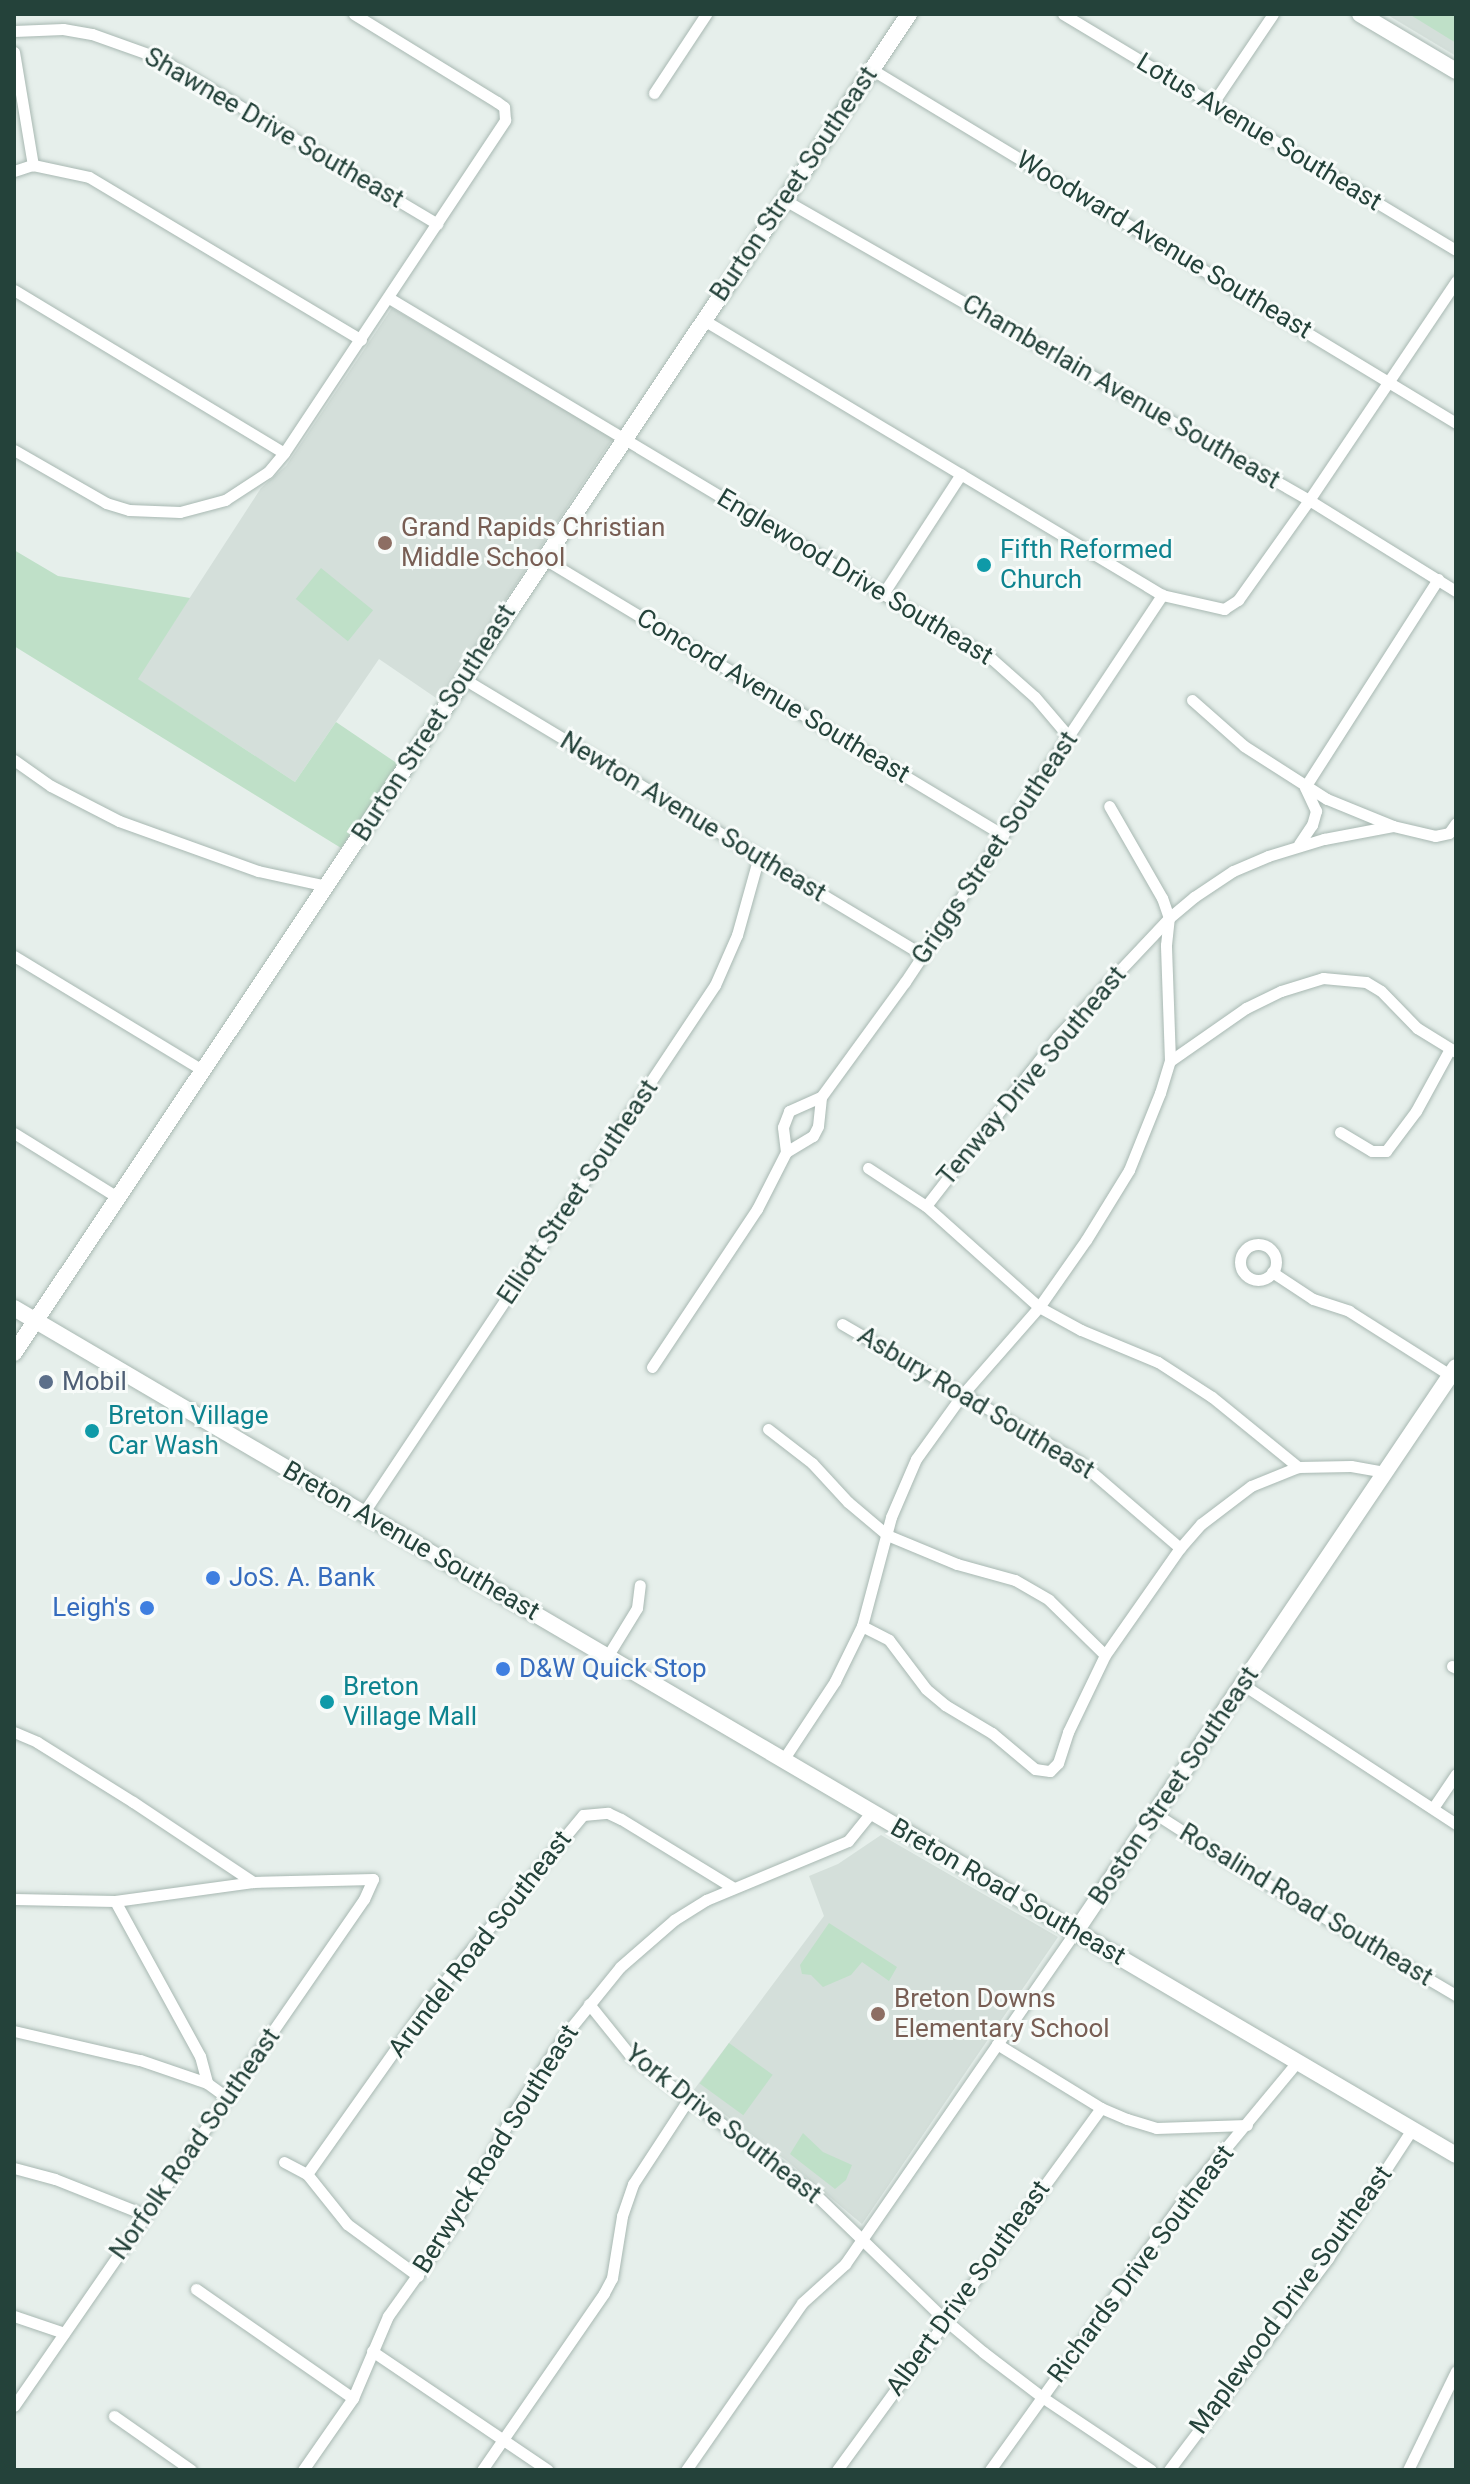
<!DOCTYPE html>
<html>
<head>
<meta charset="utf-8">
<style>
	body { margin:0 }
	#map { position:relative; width:1470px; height:2484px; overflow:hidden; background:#e6efeb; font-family:Roboto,sans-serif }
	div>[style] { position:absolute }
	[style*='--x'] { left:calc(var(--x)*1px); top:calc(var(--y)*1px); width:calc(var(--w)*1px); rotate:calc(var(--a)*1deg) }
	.built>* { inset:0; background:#d4dfda }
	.green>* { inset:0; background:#bfe0c8; transform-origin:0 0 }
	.roads { filter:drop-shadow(0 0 2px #a8b8b2) drop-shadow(0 0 2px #a8b8b2) }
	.street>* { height:11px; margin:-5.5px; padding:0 5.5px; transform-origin:5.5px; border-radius:5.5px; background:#fff }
	.street>.ring { margin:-5.5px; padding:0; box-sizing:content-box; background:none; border:11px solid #fff; border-radius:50% }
	.secondary>* { height:16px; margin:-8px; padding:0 8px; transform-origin:8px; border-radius:8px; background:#fff }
	.dots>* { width:22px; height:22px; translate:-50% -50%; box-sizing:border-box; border:4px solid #f7fbf9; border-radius:50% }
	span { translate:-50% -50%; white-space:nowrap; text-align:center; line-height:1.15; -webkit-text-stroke:6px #f7fbf9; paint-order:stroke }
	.street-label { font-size:26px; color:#24423a }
	.education-label { font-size:26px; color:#785e54 }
	.left { translate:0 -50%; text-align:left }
	.culture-label { font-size:26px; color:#0d838f }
	.service-label { font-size:26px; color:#4e5e75 }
	.shop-label { font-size:26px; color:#366cbe }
	.right { translate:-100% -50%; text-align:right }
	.frame { position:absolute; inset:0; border:16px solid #24423a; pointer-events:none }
</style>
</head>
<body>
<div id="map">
	<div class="built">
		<div style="clip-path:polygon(1386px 14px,1456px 14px,1456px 56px)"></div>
		<div style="clip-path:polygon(392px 308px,613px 438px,439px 700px,379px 659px,295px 782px,137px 679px,261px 488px,286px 466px)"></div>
		<div style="clip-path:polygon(881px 1835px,1058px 1937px,862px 2224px,787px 2161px,693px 2091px,824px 1916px,809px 1876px,838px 1864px)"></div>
	</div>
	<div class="green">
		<div style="clip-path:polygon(1409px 14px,1456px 14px,1456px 43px)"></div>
		<div style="clip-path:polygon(14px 550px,58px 576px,190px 598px,138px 679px,295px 782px,336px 722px,398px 764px,341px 848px,14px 646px)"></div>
		<div style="left:321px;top:568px;width:67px;height:40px;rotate:39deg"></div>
		<div style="clip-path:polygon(829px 1923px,897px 1967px,889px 1981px,862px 1962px,851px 1975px,823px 1987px,811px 1975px,802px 1974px,800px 1965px)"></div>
		<div style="left:729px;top:2043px;width:54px;height:50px;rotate:36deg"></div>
		<div style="clip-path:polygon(803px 2133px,823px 2152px,852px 2165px,846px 2180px,835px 2189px,790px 2154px)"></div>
	</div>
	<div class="roads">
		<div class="street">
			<div style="--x:1063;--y:14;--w:458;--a:31"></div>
			<div style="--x:14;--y:31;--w:49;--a:-2.3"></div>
			<div style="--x:63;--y:29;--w:29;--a:10"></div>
			<div style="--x:92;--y:34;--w:71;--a:19.7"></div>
			<div style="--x:159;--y:58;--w:324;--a:30.8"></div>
			<div style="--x:14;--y:52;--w:115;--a:80.5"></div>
			<div style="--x:871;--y:69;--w:684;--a:31.18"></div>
			<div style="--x:654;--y:93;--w:95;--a:-56.6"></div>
			<div style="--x:1213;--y:103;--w:107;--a:-56"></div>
			<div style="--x:14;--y:171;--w:20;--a:-18"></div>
			<div style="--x:33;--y:165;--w:57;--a:12.1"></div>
			<div style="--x:89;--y:177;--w:317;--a:30.9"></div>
			<div style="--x:783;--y:199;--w:606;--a:29.78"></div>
			<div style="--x:1309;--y:500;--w:173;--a:31.8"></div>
			<div style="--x:14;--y:290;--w:315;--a:31.1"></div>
			<div style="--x:389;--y:298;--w:703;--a:30.91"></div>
			<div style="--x:992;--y:659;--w:57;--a:41.5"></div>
			<div style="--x:1035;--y:697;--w:52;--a:49.6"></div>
			<div style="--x:702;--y:319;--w:536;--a:30.96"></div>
			<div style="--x:1162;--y:595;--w:64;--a:12.7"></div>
			<div style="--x:1224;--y:609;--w:17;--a:-33"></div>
			<div style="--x:1238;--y:600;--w:123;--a:-54.6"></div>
			<div style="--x:1309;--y:500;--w:264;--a:-56.1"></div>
			<div style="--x:14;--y:450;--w:106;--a:29.9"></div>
			<div style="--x:106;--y:503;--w:24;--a:17"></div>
			<div style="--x:129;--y:510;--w:51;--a:2.2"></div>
			<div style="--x:180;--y:512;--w:47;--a:-14.9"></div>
			<div style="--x:225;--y:500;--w:51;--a:-33.1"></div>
			<div style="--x:268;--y:472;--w:25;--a:-50"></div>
			<div style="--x:284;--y:453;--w:400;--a:-56.4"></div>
			<div style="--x:505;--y:120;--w:13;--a:-94"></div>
			<div style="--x:504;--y:107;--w:9;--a:-144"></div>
			<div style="--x:497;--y:102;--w:168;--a:-148.4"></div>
			<div style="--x:543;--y:558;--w:537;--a:31.06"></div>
			<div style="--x:883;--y:594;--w:143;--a:-57"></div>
			<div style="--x:464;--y:679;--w:536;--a:31.02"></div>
			<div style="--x:1192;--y:700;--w:69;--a:41.5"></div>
			<div style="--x:1244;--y:746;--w:98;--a:32.6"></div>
			<div style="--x:1327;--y:799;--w:71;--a:22.2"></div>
			<div style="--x:1393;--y:826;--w:43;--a:13.4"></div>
			<div style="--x:1435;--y:836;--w:14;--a:-12"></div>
			<div style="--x:1449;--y:833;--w:12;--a:-55"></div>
			<div style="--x:14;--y:760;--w:45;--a:35.1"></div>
			<div style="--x:51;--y:786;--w:76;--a:27.2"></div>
			<div style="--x:119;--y:821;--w:148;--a:19.8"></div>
			<div style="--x:258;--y:871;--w:71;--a:12.3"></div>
			<div style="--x:1299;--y:844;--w:23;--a:-56"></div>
			<div style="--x:1312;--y:825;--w:15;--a:-74"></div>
			<div style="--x:1316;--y:811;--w:26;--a:-115"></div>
			<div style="--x:1305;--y:787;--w:247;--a:-57.4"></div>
			<div style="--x:14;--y:956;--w:222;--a:31.2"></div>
			<div style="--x:1170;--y:1061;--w:93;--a:-34.9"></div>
			<div style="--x:1246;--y:1008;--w:39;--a:-26"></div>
			<div style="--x:1281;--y:991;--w:44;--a:-17.2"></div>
			<div style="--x:1323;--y:978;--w:43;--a:5.3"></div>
			<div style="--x:1366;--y:982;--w:17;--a:31"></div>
			<div style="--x:1381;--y:991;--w:52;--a:45.8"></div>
			<div style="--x:1417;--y:1028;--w:46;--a:31.6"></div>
			<div style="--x:1340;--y:1132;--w:37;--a:31"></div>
			<div style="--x:1372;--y:1151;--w:14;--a:0"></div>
			<div style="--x:1386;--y:1151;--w:50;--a:-53.1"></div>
			<div style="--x:1416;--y:1111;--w:71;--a:-61.3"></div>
			<div style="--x:14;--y:1133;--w:123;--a:31.8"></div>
			<div style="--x:786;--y:1152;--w:25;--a:-97"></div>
			<div style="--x:783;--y:1127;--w:17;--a:-69"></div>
			<div style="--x:789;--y:1111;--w:35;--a:-24"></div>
			<div style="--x:868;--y:1168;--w:69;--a:33.2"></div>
			<div style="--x:926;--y:1206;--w:152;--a:41.8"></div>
			<div style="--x:1039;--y:1307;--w:48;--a:28.7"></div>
			<div style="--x:1081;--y:1330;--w:83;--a:22.6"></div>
			<div style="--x:1158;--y:1362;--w:64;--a:32.9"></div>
			<div style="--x:1212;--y:1397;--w:111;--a:39.1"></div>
			<div style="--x:926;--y:1206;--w:214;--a:-52.2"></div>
			<div style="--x:1057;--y:1037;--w:163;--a:-46.7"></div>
			<div style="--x:1169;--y:918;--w:33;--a:-40"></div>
			<div style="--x:1194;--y:897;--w:47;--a:-33.7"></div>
			<div style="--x:1233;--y:871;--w:38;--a:-23"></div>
			<div style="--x:1268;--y:856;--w:59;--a:-16.9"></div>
			<div style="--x:1324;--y:839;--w:70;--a:-10.7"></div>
			<div class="ring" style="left:1240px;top:1244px;width:25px;height:25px"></div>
			<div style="--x:1272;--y:1272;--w:49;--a:33.4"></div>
			<div style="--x:1313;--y:1299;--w:38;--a:18"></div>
			<div style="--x:1349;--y:1311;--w:120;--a:32.4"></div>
			<div style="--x:842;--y:1324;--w:275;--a:30.1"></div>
			<div style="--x:1080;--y:1462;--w:132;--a:40.7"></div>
			<div style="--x:652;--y:1367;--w:190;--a:-56.4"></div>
			<div style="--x:757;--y:1209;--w:64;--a:-63"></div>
			<div style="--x:786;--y:1152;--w:31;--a:-31"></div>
			<div style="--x:813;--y:1136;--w:11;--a:-63"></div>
			<div style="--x:818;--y:1126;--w:29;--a:-84"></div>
			<div style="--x:821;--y:1097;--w:142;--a:-53.9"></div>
			<div style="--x:905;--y:982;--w:465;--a:-56.4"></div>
			<div style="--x:768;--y:1429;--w:56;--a:37.7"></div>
			<div style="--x:812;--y:1463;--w:53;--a:47.3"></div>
			<div style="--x:848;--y:1502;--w:51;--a:40.2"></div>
			<div style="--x:887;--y:1535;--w:76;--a:22.5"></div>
			<div style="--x:957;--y:1564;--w:60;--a:15.4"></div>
			<div style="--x:1015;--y:1580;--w:39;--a:30"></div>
			<div style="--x:1049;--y:1600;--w:78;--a:44.5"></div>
			<div style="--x:364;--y:1512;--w:633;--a:-56.34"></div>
			<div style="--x:715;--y:985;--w:55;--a:-66.3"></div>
			<div style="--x:737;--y:935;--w:82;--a:-74.4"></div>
			<div style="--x:862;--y:1626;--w:30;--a:27"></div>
			<div style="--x:889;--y:1640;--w:61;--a:52.9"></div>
			<div style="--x:926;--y:1689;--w:25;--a:40"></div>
			<div style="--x:945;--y:1705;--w:55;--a:30.8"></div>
			<div style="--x:992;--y:1733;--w:56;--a:39.9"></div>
			<div style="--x:1035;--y:1769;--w:15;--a:8"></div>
			<div style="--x:1050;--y:1771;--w:11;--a:-45"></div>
			<div style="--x:1058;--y:1763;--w:33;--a:-72"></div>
			<div style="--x:1068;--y:1732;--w:85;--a:-64.3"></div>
			<div style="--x:1105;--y:1655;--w:131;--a:-55"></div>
			<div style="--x:1180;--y:1548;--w:32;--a:-49"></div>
			<div style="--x:1201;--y:1524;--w:63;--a:-37.2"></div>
			<div style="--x:1251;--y:1486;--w:51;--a:-22"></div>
			<div style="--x:1298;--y:1467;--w:53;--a:-1.1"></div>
			<div style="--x:1351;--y:1466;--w:35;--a:10"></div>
			<div style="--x:607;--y:1657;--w:57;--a:-58.5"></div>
			<div style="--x:637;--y:1608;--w:23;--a:-83"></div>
			<div style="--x:1452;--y:1666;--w:4;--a:27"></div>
			<div style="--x:1242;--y:1684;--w:256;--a:33.2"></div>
			<div style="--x:14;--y:1732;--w:25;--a:23"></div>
			<div style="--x:37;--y:1742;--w:113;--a:32"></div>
			<div style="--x:133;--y:1802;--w:144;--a:33.7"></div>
			<div style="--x:783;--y:1760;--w:95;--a:-56.6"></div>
			<div style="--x:835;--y:1681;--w:61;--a:-63.9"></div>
			<div style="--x:862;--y:1626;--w:113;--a:-75.1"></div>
			<div style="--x:891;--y:1517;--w:63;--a:-66.7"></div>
			<div style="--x:916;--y:1459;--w:79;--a:-54.3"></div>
			<div style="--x:962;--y:1395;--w:117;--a:-48.8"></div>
			<div style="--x:1039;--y:1307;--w:82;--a:-55"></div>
			<div style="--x:1086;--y:1240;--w:82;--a:-58.4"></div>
			<div style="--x:1129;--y:1170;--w:83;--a:-68.1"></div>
			<div style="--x:1160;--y:1093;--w:34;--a:-73"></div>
			<div style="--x:1170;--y:1061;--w:116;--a:-92"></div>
			<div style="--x:1166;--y:945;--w:27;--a:-84"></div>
			<div style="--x:1169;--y:918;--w:21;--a:-109"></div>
			<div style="--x:1162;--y:898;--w:106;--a:-119.9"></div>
			<div style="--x:1433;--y:1808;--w:41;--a:-55.9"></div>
			<div style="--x:1156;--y:1814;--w:87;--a:32.8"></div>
			<div style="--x:1229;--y:1861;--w:264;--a:30.6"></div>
			<div style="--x:14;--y:1899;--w:101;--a:1.1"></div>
			<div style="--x:115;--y:1901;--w:139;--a:-7.8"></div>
			<div style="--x:253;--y:1882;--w:120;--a:-1.4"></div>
			<div style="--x:373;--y:1879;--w:22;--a:114"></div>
			<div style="--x:364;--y:1899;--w:616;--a:124.62"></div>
			<div style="--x:115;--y:1901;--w:177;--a:61.3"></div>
			<div style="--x:200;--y:2056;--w:28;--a:75"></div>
			<div style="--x:589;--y:2004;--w:65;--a:51.2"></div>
			<div style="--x:630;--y:2055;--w:231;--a:36.9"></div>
			<div style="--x:815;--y:2194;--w:180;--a:44.1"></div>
			<div style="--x:944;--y:2319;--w:51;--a:40.2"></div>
			<div style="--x:983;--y:2352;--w:74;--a:37.3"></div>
			<div style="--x:1042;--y:2397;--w:131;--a:33.8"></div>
			<div style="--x:14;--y:2031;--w:129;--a:13"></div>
			<div style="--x:140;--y:2060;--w:71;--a:18.9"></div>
			<div style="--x:207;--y:2083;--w:26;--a:36"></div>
			<div style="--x:997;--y:2044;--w:122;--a:31.6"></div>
			<div style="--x:1101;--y:2108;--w:28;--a:23"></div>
			<div style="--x:1127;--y:2119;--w:30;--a:17"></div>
			<div style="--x:1156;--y:2128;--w:91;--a:-1.9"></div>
			<div style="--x:284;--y:2162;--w:26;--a:28"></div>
			<div style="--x:307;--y:2174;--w:64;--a:51.3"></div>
			<div style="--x:347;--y:2224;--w:88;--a:36.2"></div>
			<div style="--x:14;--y:2168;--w:42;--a:15"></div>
			<div style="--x:55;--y:2179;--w:98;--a:21.6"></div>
			<div style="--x:307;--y:2174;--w:223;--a:-54.7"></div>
			<div style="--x:436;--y:1992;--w:230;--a:-50.3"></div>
			<div style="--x:583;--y:1815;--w:25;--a:-5"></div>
			<div style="--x:608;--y:1813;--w:14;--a:25"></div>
			<div style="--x:621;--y:1819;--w:130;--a:31.5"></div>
			<div style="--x:196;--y:2289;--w:191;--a:34.8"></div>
			<div style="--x:14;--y:2316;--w:53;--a:18.8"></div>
			<div style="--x:372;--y:2351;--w:212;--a:34.1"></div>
			<div style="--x:114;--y:2416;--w:94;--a:35"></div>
			<div style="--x:303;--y:2470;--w:88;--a:-55.2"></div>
			<div style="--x:353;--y:2398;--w:89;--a:-66.9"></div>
			<div style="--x:388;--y:2316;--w:115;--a:-54.5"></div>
			<div style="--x:455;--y:2222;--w:125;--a:-61.8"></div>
			<div style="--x:514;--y:2112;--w:92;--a:-56.5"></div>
			<div style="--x:565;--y:2035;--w:87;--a:-51"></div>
			<div style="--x:620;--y:1967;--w:72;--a:-41"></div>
			<div style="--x:674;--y:1920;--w:38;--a:-32"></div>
			<div style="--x:706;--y:1900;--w:154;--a:-22.6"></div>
			<div style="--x:848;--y:1841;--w:36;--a:-51"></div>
			<div style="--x:482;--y:2470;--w:215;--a:-55.4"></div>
			<div style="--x:604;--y:2293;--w:17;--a:-62"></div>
			<div style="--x:612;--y:2278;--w:63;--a:-80.8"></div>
			<div style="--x:622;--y:2216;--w:34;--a:-71"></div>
			<div style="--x:633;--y:2184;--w:100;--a:-56.8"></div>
			<div style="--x:686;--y:2470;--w:203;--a:-55.2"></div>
			<div style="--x:802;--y:2303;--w:58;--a:-42.2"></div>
			<div style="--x:845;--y:2264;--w:405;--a:-55.3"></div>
			<div style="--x:837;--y:2470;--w:448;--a:-53.9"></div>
			<div style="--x:990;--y:2470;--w:343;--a:-54.4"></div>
			<div style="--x:1190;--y:2191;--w:168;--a:-50.3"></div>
			<div style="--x:1169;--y:2470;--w:265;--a:-53.1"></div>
			<div style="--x:1328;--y:2258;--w:154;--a:-56.9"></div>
			<div style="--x:1408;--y:2470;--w:110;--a:-64.1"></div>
		</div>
		<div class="secondary">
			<div style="--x:1360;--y:14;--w:112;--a:30.7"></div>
			<div style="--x:14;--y:1308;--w:1672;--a:30.43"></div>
			<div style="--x:14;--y:1353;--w:1611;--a:-56.24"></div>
			<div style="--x:1076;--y:1931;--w:680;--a:-56.03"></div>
		</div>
	</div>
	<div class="dots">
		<div style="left:385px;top:543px;background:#8d6e63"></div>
		<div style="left:984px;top:565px;background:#0f9aa8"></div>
		<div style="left:46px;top:1382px;background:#5c6f8a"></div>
		<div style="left:92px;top:1431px;background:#0f9aa8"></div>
		<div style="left:213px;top:1578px;background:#3f7fe0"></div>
		<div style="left:147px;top:1608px;background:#3f7fe0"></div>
		<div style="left:503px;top:1669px;background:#3f7fe0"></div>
		<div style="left:327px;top:1702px;background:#0f9aa8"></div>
		<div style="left:878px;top:2014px;background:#8d6e63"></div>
	</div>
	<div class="street-label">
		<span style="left:274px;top:128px;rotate:30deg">Shawnee Drive Southeast</span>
		<span style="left:1259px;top:132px;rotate:31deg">Lotus Avenue Southeast</span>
		<span style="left:794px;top:184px;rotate:-56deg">Burton Street Southeast</span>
		<span style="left:1164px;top:245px;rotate:31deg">Woodward Avenue Southeast</span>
		<span style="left:1121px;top:392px;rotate:30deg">Chamberlain Avenue Southeast</span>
		<span style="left:855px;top:577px;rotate:31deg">Englewood Drive Southeast</span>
		<span style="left:773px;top:696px;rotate:31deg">Concord Avenue Southeast</span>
		<span style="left:434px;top:723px;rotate:-57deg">Burton Street Southeast</span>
		<span style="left:693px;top:817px;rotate:31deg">Newton Avenue Southeast</span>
		<span style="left:995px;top:848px;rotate:-56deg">Griggs Street Southeast</span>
		<span style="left:1032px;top:1076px;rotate:-50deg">Tenway Drive Southeast</span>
		<span style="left:578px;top:1192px;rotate:-56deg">Elliott Street Southeast</span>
		<span style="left:976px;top:1403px;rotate:31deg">Asbury Road Southeast</span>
		<span style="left:411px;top:1541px;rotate:30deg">Breton Avenue Southeast</span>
		<span style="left:1174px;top:1786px;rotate:-56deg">Boston Street Southeast</span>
		<span style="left:1008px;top:1892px;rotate:30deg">Breton Road Southeast</span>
		<span style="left:1306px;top:1905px;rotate:31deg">Rosalind Road Southeast</span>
		<span style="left:480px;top:1944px;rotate:-52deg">Arundel Road Southeast</span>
		<span style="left:723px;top:2124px;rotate:38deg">York Drive Southeast</span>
		<span style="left:195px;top:2144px;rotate:-55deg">Norfolk Road Southeast</span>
		<span style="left:496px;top:2149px;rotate:-58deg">Berwyck Road Southeast</span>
		<span style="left:1141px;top:2264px;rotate:-53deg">Richards Drive Southeast</span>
		<span style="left:968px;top:2288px;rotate:-54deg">Albert Drive Southeast</span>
		<span style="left:1291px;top:2300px;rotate:-54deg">Maplewood Drive Southeast</span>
	</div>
	<div class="education-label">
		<span class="left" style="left:401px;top:543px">Grand Rapids Christian<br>Middle School</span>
		<span class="left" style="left:894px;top:2014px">Breton Downs<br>Elementary School</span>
	</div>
	<div class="culture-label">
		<span class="left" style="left:1000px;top:565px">Fifth Reformed<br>Church</span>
		<span class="left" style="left:108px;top:1431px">Breton Village<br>Car Wash</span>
		<span class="left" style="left:343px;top:1702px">Breton<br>Village Mall</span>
	</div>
	<div class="service-label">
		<span class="left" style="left:62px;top:1382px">Mobil</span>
	</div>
	<div class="shop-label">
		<span class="left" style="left:229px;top:1578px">JoS. A. Bank</span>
		<span class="right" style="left:131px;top:1608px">Leigh's</span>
		<span class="left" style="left:519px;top:1669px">D&amp;W Quick Stop</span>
	</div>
	<div class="frame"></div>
</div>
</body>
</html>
